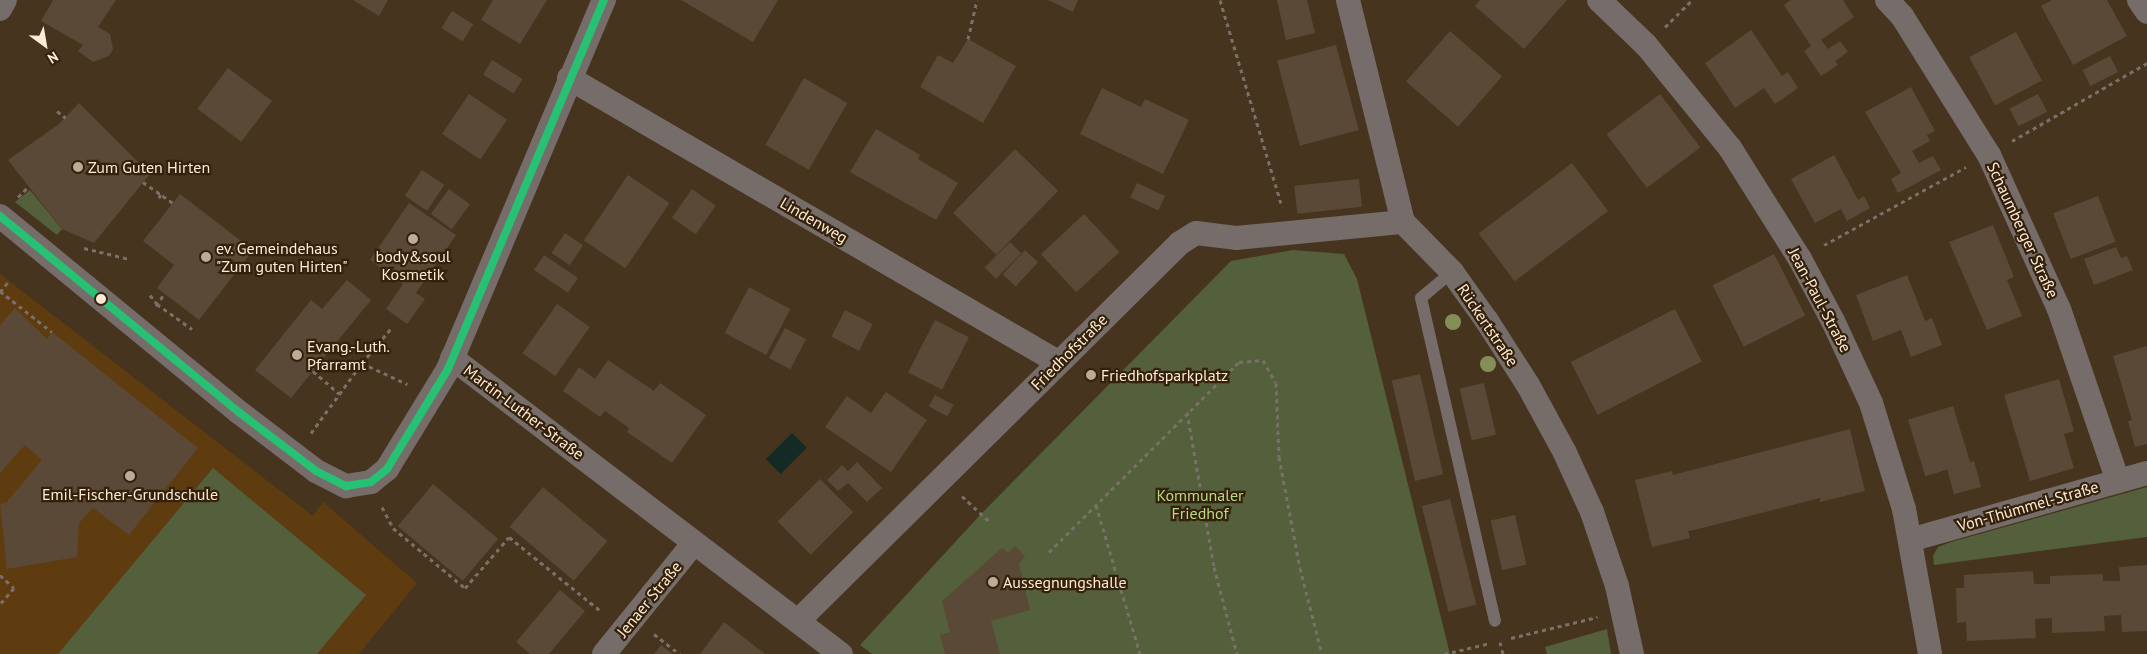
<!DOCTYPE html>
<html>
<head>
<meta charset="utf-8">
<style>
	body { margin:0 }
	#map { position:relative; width:2147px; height:654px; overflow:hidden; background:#46341e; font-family:"PT Sans",sans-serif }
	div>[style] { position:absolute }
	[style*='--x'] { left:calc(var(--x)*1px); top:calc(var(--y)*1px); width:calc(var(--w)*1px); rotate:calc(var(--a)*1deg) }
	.built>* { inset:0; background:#5e3c0f }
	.green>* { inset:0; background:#545f3b }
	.water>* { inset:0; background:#132a25; transform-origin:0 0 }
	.building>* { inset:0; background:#594936; transform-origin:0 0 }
	.path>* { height:3px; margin-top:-1.5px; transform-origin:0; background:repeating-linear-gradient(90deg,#7a706a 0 4px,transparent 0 8px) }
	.service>* { height:12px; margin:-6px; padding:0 6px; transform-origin:6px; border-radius:6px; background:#766d6a }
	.minor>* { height:24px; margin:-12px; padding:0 12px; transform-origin:12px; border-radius:12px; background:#766d6a }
	.bus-1>* { height:8px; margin:-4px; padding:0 4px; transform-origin:4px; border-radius:4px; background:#26c172 }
	.trees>* { width:16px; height:16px; margin:-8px; border-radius:50%; background:#848f58 }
	.dots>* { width:14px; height:14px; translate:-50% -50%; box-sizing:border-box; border:2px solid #34210b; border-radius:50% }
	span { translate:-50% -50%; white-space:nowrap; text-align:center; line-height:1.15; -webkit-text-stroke:4.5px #34210b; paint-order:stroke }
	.poi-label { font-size:16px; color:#feead5 }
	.left { translate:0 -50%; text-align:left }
	.street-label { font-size:16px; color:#feead5 }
	.park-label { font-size:16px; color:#b7d988 }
	.north { position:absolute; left:20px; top:20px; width:50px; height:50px; -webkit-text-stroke:4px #34210b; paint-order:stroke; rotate:148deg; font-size:14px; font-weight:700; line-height:20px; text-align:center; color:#feead5 }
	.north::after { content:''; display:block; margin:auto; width:18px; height:22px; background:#feead5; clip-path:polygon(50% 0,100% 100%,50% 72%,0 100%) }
</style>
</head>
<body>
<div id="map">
	<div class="built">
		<div style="clip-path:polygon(0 274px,313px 516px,323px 502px,417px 583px,359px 654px,0 654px)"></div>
	</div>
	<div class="green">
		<div style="clip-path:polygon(30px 190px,62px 229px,57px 235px,15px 202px)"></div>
		<div style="clip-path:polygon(1293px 250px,1344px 254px,1357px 279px,1450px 654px,872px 654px,860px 645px,981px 514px,1231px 261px)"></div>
		<div style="clip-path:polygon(213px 468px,366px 595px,317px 654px,58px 654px)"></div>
		<div style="clip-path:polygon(2147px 487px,2147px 537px,1934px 565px,1933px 556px,1938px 547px,1951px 542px)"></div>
		<div style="clip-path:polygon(1607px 629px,1611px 654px,1547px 654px,1545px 647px)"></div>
	</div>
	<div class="water">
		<div style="left:792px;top:433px;width:21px;height:37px;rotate:45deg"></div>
	</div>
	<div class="building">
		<div style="clip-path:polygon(53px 0,116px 0,98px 27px,110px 34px,113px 49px,109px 56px,93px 62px,78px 51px,83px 45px,41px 21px)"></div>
		<div style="clip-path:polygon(353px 0,388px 0,379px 16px)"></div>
		<div style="clip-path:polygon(493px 0,547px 0,520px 44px,481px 20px)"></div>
		<div style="clip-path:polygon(681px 0,778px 0,753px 42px)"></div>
		<div style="clip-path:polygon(1048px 0,1078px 0,1073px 12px)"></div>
		<div style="clip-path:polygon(1277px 0,1307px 0,1315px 33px,1286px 40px)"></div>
		<div style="clip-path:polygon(1480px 0,1567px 0,1524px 49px,1475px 6px)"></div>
		<div style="clip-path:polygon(1791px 0,1843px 0,1854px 17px,1821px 40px,1828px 49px,1840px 41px,1848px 52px,1835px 61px,1838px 65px,1821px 76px,1804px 51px,1811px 46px,1784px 5px)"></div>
		<div style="clip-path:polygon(2052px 0,2107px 0,2127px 36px,2073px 65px,2041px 6px)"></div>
		<div style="left:452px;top:11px;width:25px;height:20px;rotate:32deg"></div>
		<div style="clip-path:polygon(1751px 30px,1782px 76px,1788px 72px,1798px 88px,1775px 104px,1764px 88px,1735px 108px,1705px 63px)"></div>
		<div style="left:1450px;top:31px;width:69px;height:67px;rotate:41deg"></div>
		<div style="left:2016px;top:32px;width:55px;height:53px;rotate:62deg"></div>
		<div style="clip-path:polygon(968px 39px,1016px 66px,983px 123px,920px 87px,938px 55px,953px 63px)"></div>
		<div style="left:1336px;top:45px;width:88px;height:61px;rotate:75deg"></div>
		<div style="left:2110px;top:56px;width:18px;height:31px;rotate:63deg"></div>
		<div style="left:492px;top:60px;width:36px;height:17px;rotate:32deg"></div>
		<div style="left:228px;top:68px;width:55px;height:51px;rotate:37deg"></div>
		<div style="left:804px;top:78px;width:50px;height:77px;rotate:30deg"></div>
		<div style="clip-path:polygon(1911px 87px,1935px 131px,1927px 135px,1930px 141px,1912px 151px,1919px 163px,1933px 156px,1941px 170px,1898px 193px,1891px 179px,1901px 173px,1865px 112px)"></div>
		<div style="clip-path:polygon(1102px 88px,1141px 107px,1145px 99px,1189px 120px,1163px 174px,1080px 134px)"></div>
		<div style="left:469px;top:94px;width:46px;height:48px;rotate:34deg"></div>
		<div style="left:1660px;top:94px;width:67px;height:67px;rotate:53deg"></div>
		<div style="left:2038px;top:94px;width:20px;height:32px;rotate:63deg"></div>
		<div style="clip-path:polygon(79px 103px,150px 174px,94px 243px,62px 229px,8px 160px,59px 124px)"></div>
		<div style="clip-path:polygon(876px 129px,920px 155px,918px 159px,958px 183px,936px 220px,850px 172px)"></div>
		<div style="left:1015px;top:149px;width:60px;height:89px;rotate:44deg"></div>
		<div style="clip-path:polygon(1834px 155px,1858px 200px,1864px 196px,1870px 208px,1847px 221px,1841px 209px,1815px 223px,1791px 179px)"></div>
		<div style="left:1572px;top:163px;width:60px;height:117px;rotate:53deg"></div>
		<div style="left:422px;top:170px;width:27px;height:31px;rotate:34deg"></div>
		<div style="left:628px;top:175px;width:50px;height:79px;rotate:34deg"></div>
		<div style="left:1359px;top:179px;width:28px;height:65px;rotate:84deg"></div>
		<div style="left:1137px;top:183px;width:31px;height:16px;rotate:25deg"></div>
		<div style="left:449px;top:189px;width:26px;height:31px;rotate:36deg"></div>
		<div style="left:692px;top:189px;width:29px;height:35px;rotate:35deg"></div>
		<div style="clip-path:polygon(180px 194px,253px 250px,199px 320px,157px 288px,174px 265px,143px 241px)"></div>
		<div style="left:2098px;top:196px;width:49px;height:48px;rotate:69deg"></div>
		<div style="clip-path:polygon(409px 203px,456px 235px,416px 293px,425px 299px,407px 324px,386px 309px,403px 284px,370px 260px)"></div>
		<div style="left:1084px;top:214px;width:52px;height:59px;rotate:47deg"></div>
		<div style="clip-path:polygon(1993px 225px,2014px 277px,2007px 280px,2022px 316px,1987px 330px,1949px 242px)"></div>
		<div style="left:565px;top:233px;width:22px;height:24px;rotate:34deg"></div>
		<div style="left:1010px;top:242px;width:16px;height:36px;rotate:45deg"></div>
		<div style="clip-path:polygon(2116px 247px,2121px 258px,2127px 256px,2133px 270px,2094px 285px,2084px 259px)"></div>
		<div style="left:1025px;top:250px;width:18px;height:33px;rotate:43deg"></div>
		<div style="left:1774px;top:254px;width:69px;height:69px;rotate:63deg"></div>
		<div style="left:544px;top:255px;width:41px;height:18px;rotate:34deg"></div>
		<div style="clip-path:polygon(1907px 275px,1925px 321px,1932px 318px,1942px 345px,1911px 357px,1901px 330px,1873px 341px,1856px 295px)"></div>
		<div style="clip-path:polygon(347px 280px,371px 300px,291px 398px,255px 370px,311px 300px,322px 309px)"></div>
		<div style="left:749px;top:287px;width:47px;height:52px;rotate:28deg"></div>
		<div style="left:557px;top:304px;width:40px;height:60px;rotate:35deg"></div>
		<div style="clip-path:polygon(15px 308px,47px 339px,52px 332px,198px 448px,129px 535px,93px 508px,79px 523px,77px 557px,7px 569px,0 504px,6px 503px,42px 460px,25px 445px,0 473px,0 325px)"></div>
		<div style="left:1675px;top:309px;width:59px;height:117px;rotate:63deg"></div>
		<div style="left:845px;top:310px;width:31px;height:30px;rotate:27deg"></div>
		<div style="left:935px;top:320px;width:38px;height:59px;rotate:27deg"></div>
		<div style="left:785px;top:328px;width:24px;height:34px;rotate:28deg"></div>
		<div style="clip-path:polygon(2147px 346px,2147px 444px,2135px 447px,2128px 421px,2132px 420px,2113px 356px)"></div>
		<div style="clip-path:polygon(608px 360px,654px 391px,660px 383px,706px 415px,672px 463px,627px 432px,629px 428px,605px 411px,600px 417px,563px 391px,579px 367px,595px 379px)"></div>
		<div style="left:1420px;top:374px;width:103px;height:29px;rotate:77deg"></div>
		<div style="clip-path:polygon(2059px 379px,2074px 431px,2064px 434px,2074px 468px,2030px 481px,2004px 395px)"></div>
		<div style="left:1484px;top:383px;width:53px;height:25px;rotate:77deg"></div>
		<div style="clip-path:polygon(886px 392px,927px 420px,891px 472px,825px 427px,847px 396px,871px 413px)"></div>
		<div style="left:935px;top:395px;width:21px;height:13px;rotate:28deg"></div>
		<div style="left:1953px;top:406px;width:59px;height:47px;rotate:73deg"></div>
		<div style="clip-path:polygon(1850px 429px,1865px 491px,1820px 502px,1820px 498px,1694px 530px,1688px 531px,1690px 538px,1652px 547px,1635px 480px,1672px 471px,1673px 475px)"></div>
		<div style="left:1974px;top:461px;width:27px;height:28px;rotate:75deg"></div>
		<div style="clip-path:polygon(857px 462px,882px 488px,867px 502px,848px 483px,838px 491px,827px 480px,842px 465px,848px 471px)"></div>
		<div style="left:820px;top:479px;width:47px;height:60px;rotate:45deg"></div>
		<div style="left:433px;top:484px;width:85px;height:55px;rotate:40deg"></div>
		<div style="left:543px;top:487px;width:84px;height:52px;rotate:40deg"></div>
		<div style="left:1450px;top:499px;width:109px;height:29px;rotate:76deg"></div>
		<div style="left:1515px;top:515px;width:51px;height:25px;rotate:77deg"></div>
		<div style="clip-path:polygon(1015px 546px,1025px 556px,1019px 564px,1030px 610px,991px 621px,1000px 654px,945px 654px,940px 635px,950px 632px,942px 601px,1002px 548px,1008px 553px)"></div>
		<div style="clip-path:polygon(2147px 565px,2147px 631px,2122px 632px,2121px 615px,2104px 616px,2105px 631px,2052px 633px,2052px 618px,2035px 619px,2036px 638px,1967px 641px,1966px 622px,1957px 623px,1956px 588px,1964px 588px,1964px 575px,2033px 571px,2034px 584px,2050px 584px,2050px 576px,2103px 574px,2103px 581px,2120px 581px,2119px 567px)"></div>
		<div style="clip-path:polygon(560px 590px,585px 611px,549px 654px,530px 654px,516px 642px)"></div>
		<div style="clip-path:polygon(724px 622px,765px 654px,700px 654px)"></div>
		<div style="clip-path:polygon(661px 645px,673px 654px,654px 654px)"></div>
	</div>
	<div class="path">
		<div style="--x:1220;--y:0;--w:216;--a:73.3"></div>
		<div style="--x:1665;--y:27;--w:38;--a:-45"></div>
		<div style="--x:968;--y:39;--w:40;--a:-77"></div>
		<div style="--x:57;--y:111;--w:11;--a:38"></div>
		<div style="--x:2012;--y:141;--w:156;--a:-30"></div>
		<div style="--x:143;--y:182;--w:37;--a:35"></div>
		<div style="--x:18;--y:197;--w:14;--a:-45"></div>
		<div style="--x:159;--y:198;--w:5;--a:-68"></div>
		<div style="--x:1824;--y:245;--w:162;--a:-28.8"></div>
		<div style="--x:84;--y:248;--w:46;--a:13.7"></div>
		<div style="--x:0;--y:291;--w:66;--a:38.3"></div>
		<div style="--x:0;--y:292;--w:14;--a:-51"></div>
		<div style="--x:150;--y:295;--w:11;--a:52"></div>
		<div style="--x:157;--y:304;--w:43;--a:35.5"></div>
		<div style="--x:156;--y:306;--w:14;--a:-56"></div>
		<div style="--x:362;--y:363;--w:48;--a:-50"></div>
		<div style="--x:313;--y:371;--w:35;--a:41"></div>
		<div style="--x:1187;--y:412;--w:157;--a:80.1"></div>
		<div style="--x:1214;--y:567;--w:90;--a:75.2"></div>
		<div style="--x:311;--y:433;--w:87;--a:-53.9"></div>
		<div style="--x:362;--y:363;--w:50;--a:25"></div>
		<div style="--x:962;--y:496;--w:38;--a:43"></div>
		<div style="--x:1096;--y:505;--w:155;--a:73.5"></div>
		<div style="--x:382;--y:507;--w:24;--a:62"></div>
		<div style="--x:393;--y:528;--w:94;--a:39.8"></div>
		<div style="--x:465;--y:588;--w:67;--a:-49.2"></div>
		<div style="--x:509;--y:537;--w:119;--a:38.9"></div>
		<div style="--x:1049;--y:552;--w:269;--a:-45"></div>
		<div style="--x:1239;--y:362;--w:24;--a:-5"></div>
		<div style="--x:1263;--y:360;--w:26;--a:61"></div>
		<div style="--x:1276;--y:383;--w:74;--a:87.7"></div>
		<div style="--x:1279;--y:457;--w:113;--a:79.3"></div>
		<div style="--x:1300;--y:568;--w:89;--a:75.7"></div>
		<div style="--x:0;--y:575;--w:19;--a:43"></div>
		<div style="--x:14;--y:588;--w:21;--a:131"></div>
		<div style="--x:654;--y:634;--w:33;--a:38"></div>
		<div style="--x:1511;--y:638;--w:89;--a:-13.7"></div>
		<div style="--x:1500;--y:642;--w:12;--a:76"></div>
		<div style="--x:1444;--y:654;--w:47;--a:-13.4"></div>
	</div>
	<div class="service">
		<div style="--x:1452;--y:272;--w:40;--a:140"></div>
		<div style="--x:1421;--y:298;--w:331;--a:77.1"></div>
	</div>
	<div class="minor">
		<div style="--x:1348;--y:0;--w:229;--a:76.1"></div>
		<div style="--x:1403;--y:222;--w:70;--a:45.6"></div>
		<div style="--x:1452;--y:272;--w:60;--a:54.5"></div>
		<div style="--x:1487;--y:321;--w:76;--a:57.4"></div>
		<div style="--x:1528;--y:385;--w:77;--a:61.4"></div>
		<div style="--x:1565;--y:453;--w:65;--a:65.4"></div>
		<div style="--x:1592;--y:512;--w:78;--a:71.3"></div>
		<div style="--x:1617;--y:586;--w:70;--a:77.6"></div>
		<div style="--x:1599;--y:0;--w:65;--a:43.8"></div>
		<div style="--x:1646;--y:45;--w:133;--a:50.8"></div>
		<div style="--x:1730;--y:148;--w:131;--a:57.8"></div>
		<div style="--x:1800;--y:259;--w:70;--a:62"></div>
		<div style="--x:1833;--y:321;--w:90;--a:65.1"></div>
		<div style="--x:1871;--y:403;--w:111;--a:72.7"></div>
		<div style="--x:1904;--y:509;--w:147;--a:79.8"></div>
		<div style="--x:1887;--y:0;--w:22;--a:47"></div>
		<div style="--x:1902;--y:16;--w:164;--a:58"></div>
		<div style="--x:1989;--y:155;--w:169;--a:65.6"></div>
		<div style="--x:2059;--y:309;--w:182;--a:71.1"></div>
		<div style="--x:2139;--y:0;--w:14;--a:56"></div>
		<div style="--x:0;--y:9;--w:10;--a:-61"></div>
		<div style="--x:569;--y:78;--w:565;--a:30.15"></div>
		<div style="--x:0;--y:216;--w:310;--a:39.4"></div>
		<div style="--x:240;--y:413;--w:96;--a:37.3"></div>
		<div style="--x:316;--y:471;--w:34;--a:27"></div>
		<div style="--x:346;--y:486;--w:25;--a:-9"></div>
		<div style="--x:371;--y:482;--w:21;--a:-39"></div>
		<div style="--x:387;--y:469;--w:117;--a:-58.6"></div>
		<div style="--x:448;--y:369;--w:401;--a:-67.1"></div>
		<div style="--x:452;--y:358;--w:489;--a:37.3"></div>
		<div style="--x:1910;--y:540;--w:246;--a:-15.8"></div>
		<div style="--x:798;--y:621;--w:537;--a:-44.7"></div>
		<div style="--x:1180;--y:243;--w:19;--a:-32"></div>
		<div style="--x:1196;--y:233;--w:40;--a:7.1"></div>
		<div style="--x:1236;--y:238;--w:168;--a:-5.5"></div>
		<div style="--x:604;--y:654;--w:143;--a:-51"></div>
	</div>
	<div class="bus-1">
		<div style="--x:0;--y:216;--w:310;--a:39.4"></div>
		<div style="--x:240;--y:413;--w:96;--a:37.3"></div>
		<div style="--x:316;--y:471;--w:34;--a:27"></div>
		<div style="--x:346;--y:486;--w:25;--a:-9"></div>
		<div style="--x:371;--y:482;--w:21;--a:-39"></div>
		<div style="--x:387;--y:469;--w:117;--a:-58.6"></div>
		<div style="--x:448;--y:369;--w:401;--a:-67.1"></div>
	</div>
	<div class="trees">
		<div style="left:1453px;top:322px"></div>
		<div style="left:1488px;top:364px"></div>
	</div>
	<div class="dots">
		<div style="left:78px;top:167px;background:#beaa95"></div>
		<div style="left:413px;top:239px;background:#beaa95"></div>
		<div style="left:206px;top:257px;background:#beaa95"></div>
		<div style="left:101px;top:299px;background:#feead5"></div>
		<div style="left:297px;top:355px;background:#beaa95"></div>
		<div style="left:1091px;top:375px;background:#beaa95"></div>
		<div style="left:130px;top:476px;background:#beaa95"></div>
		<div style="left:993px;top:582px;background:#beaa95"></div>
	</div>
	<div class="poi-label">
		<span class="left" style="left:88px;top:167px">Zum Guten Hirten</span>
		<span class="left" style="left:216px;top:257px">ev. Gemeindehaus<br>"Zum guten Hirten"</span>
		<span style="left:413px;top:265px">body&amp;soul<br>Kosmetik</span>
		<span class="left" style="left:307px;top:355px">Evang.-Luth.<br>Pfarramt</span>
		<span class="left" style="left:1101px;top:375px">Friedhofsparkplatz</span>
		<span style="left:130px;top:494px">Emil-Fischer-Grundschule</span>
		<span class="left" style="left:1003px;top:582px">Aussegnungshalle</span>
	</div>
	<div class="street-label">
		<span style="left:814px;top:220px;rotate:30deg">Lindenweg</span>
		<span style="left:2023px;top:230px;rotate:65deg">Schaumberger Straße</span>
		<span style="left:1820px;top:300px;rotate:62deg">Jean-Paul-Straße</span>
		<span style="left:1488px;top:325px;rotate:56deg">Rückertstraße</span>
		<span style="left:1069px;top:352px;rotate:-45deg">Friedhofstraße</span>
		<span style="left:524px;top:412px;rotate:37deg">Martin-Luther-Straße</span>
		<span style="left:2028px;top:506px;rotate:-16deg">Von-Thümmel-Straße</span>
		<span style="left:649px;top:599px;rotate:-51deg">Jenaer Straße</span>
	</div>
	<div class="park-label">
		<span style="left:1200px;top:504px">Kommunaler<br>Friedhof</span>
	</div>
	<div class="north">N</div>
</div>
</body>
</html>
